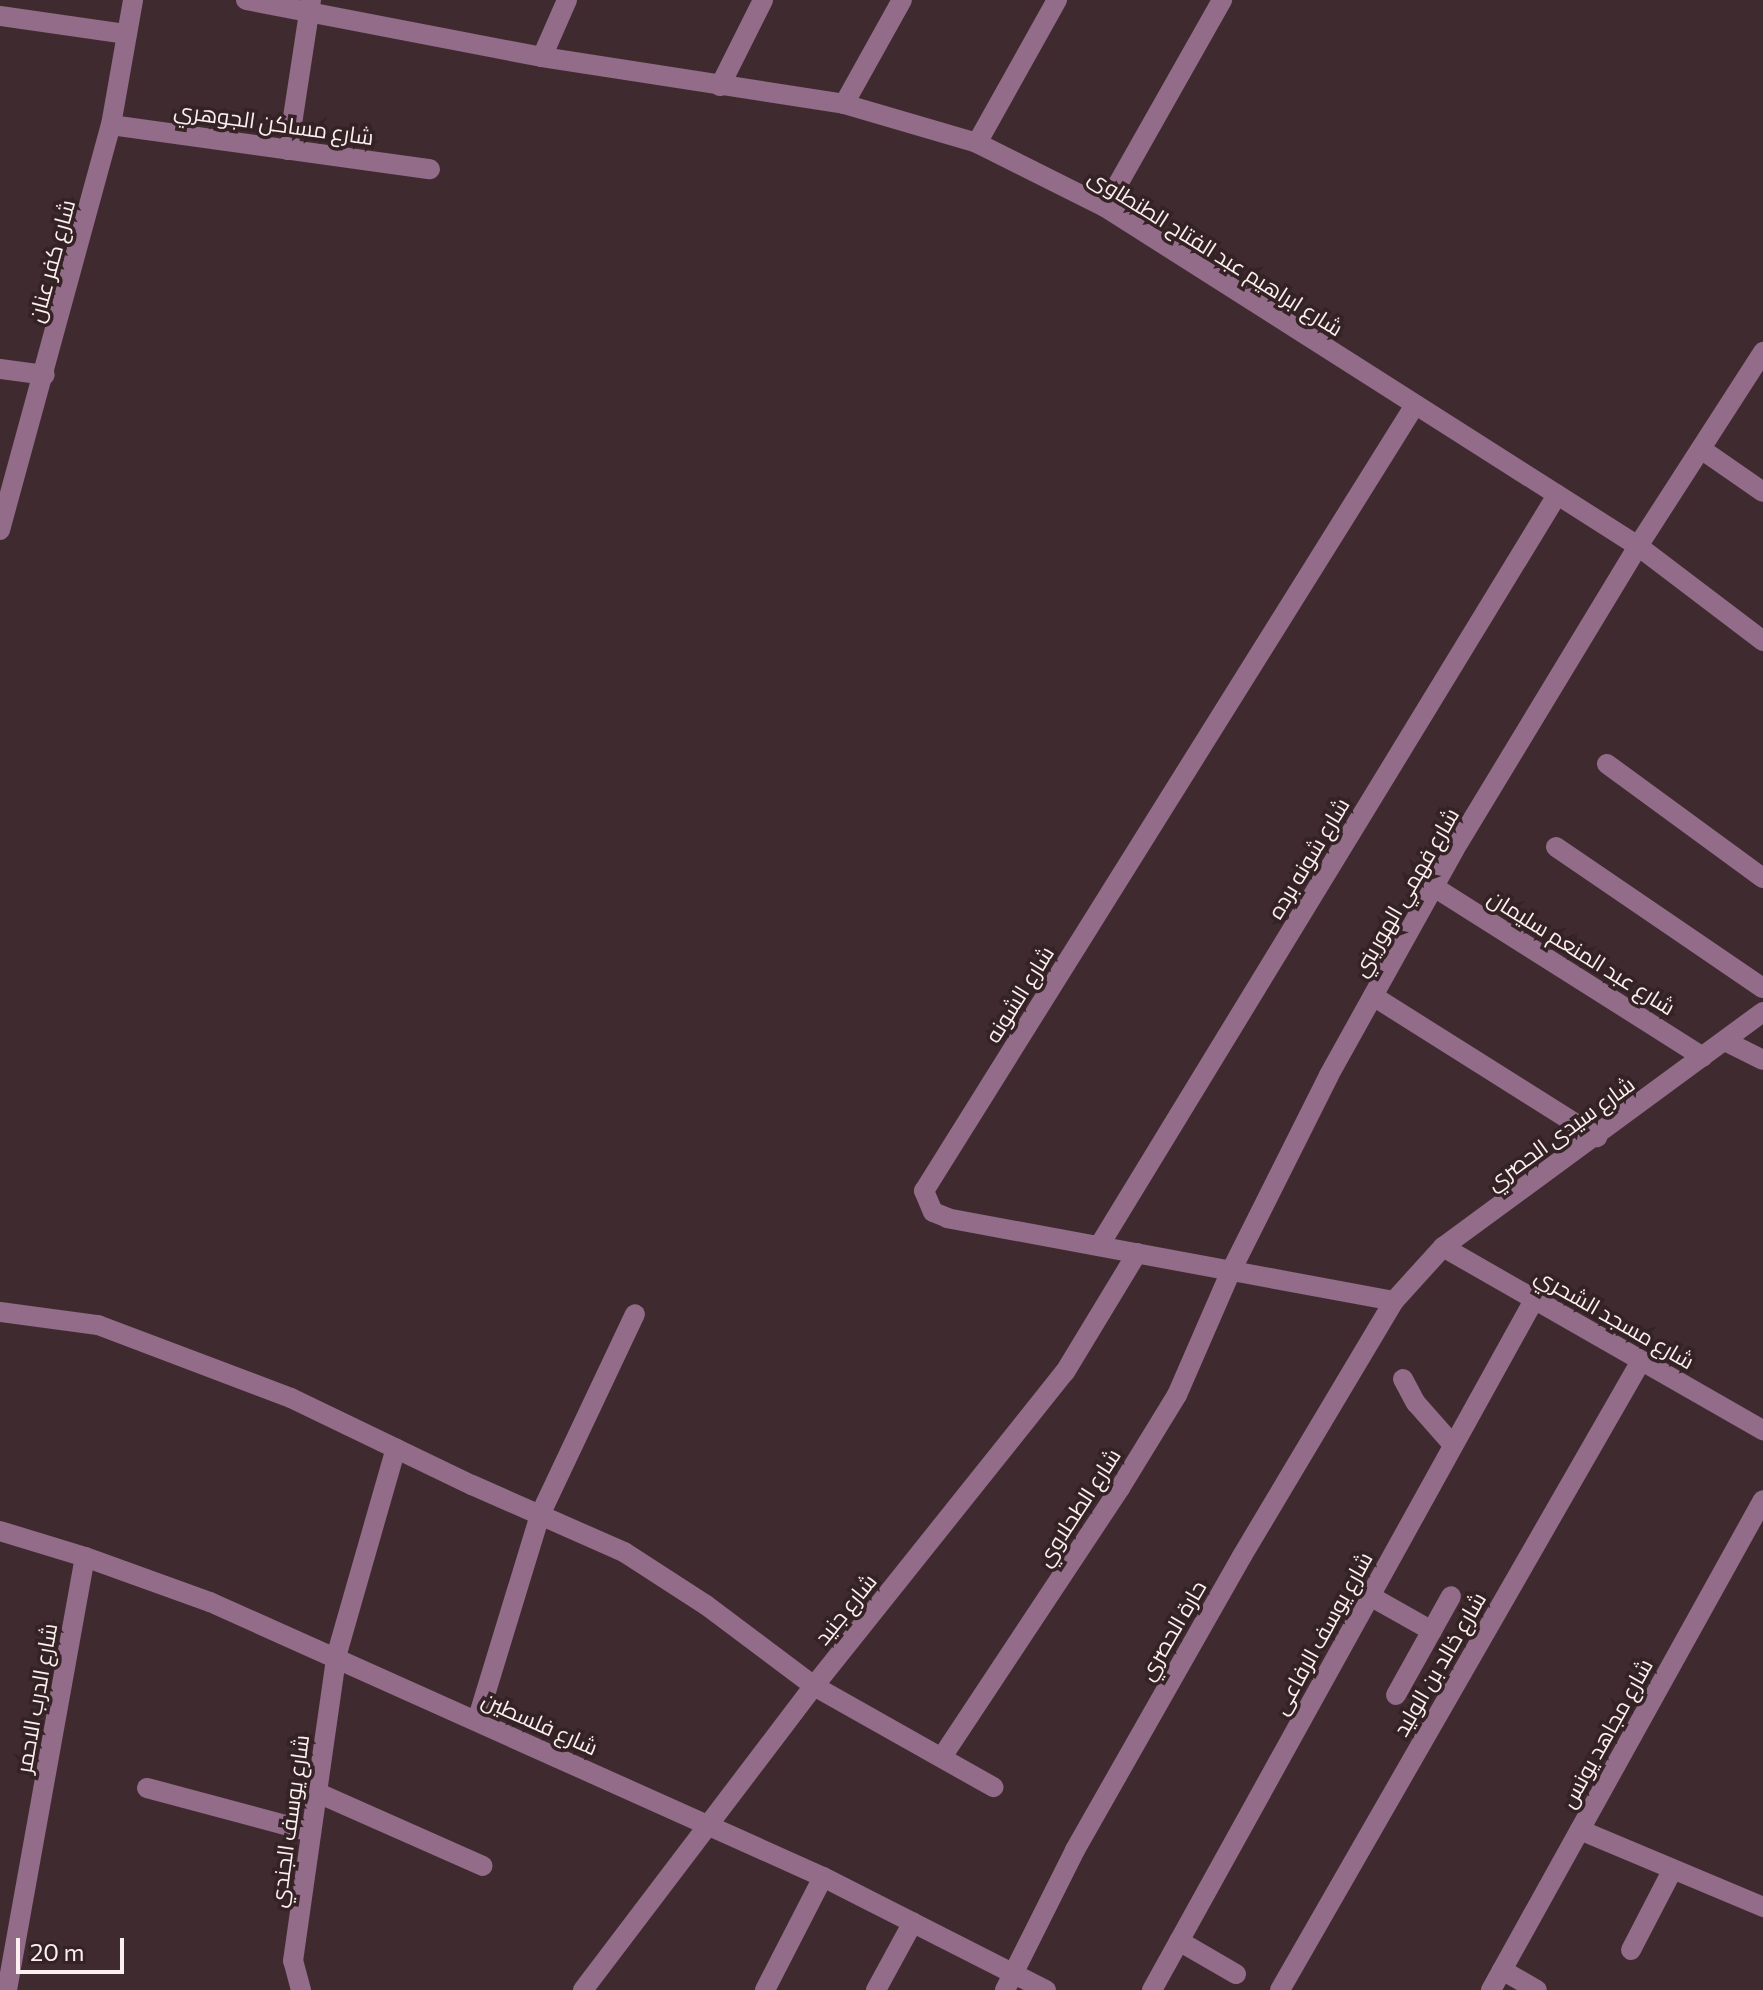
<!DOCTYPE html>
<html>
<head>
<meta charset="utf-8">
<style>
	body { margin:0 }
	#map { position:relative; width:1763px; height:1990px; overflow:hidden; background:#3f2b2f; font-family:Commissioner,Cairo,sans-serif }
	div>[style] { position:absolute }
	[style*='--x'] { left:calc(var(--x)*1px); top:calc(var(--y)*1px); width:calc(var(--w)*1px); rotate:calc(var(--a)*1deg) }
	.minor>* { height:20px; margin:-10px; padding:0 10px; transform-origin:10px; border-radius:10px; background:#926c88 }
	span { translate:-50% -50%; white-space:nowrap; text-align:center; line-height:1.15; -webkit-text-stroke:7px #342225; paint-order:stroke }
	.street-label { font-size:22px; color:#fceff0 }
	.scale { position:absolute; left:16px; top:1938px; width:108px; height:36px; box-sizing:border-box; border:4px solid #fceff0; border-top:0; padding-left:10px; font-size:24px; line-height:28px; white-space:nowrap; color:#fceff0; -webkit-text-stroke:6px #342225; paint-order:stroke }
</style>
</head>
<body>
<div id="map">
	<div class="minor">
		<div style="--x:246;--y:0;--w:301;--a:10.9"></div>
		<div style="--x:542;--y:57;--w:306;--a:8.8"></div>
		<div style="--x:844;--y:104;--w:139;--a:16.3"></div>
		<div style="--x:977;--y:143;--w:143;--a:26.6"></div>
		<div style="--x:1105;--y:207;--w:632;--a:32.46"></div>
		<div style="--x:1638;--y:546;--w:157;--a:37.2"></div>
		<div style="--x:0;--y:16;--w:128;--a:8.1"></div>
		<div style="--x:542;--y:57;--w:62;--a:-66.3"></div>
		<div style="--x:720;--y:86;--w:96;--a:-63.4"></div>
		<div style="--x:844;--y:104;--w:119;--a:-60.9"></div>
		<div style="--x:111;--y:125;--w:322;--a:7.9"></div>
		<div style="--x:977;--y:143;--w:164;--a:-60.8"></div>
		<div style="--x:288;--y:150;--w:152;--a:-81.3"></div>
		<div style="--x:1105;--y:207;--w:238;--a:-60.5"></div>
		<div style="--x:0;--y:369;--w:45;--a:7.6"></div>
		<div style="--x:1701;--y:449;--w:75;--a:34.7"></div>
		<div style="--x:0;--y:530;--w:420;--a:-74.7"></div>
		<div style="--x:111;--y:125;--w:127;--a:-80"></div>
		<div style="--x:1607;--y:764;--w:193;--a:36.2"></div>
		<div style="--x:1556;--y:847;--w:250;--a:34.3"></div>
		<div style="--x:1434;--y:887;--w:318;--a:32.3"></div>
		<div style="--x:1373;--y:996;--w:265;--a:32.2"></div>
		<div style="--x:1725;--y:1041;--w:42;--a:26.6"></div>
		<div style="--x:1099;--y:1246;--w:880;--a:-58.62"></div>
		<div style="--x:1443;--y:1247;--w:369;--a:29.8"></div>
		<div style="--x:1394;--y:1301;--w:454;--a:-169.5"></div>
		<div style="--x:948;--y:1218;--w:16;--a:-158"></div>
		<div style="--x:933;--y:1212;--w:23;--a:-113"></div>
		<div style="--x:924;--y:1191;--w:927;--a:-58.01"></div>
		<div style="--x:0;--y:1312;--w:99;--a:7.6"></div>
		<div style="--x:98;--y:1325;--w:206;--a:20.7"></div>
		<div style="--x:291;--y:1398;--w:201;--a:25.7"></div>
		<div style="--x:472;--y:1485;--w:166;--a:23.8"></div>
		<div style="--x:624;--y:1552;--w:98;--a:32.9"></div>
		<div style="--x:706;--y:1605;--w:135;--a:36.9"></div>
		<div style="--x:814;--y:1686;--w:206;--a:29.4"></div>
		<div style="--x:1403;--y:1379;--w:27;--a:62"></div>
		<div style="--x:1416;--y:1403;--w:56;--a:48.6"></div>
		<div style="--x:0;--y:1531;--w:89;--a:17"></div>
		<div style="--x:85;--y:1557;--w:133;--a:19.8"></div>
		<div style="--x:210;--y:1602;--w:672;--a:24.16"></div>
		<div style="--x:823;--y:1877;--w:250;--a:26.9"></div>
		<div style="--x:1370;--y:1596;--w:71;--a:29.4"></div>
		<div style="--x:1396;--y:1695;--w:113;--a:-60.9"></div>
		<div style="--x:477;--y:1721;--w:215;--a:-73"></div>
		<div style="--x:540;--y:1515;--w:222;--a:-64.7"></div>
		<div style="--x:942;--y:1757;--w:323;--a:-56.5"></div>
		<div style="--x:1120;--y:1488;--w:109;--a:-58.5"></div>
		<div style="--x:1177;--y:1395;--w:135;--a:-66.5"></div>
		<div style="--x:1231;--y:1271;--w:219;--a:-63.4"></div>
		<div style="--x:1329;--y:1075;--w:257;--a:-60.9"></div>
		<div style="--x:1454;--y:850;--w:355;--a:-58.8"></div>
		<div style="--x:1638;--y:546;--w:231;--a:-57.2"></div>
		<div style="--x:147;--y:1788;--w:170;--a:15"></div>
		<div style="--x:318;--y:1793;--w:180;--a:23.9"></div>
		<div style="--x:1580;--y:1830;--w:199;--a:22.8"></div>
		<div style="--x:1179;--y:1941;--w:66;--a:30.1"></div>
		<div style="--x:1631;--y:1950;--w:91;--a:-62.6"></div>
		<div style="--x:1502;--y:1970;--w:40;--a:29.7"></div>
		<div style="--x:7;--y:1990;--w:440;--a:-79.8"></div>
		<div style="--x:301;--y:1990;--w:30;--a:-105"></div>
		<div style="--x:293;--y:1961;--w:307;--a:-81.9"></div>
		<div style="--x:336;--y:1657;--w:217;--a:-74"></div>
		<div style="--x:583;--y:1990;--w:382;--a:-52.8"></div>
		<div style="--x:814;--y:1686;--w:402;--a:-51.4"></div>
		<div style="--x:1065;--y:1372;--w:139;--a:-58.8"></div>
		<div style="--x:765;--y:1990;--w:127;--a:-62.8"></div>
		<div style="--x:876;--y:1990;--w:77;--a:-61.4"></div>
		<div style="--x:1005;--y:1990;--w:157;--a:-63.4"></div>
		<div style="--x:1075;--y:1850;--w:338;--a:-60.4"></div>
		<div style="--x:1242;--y:1556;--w:297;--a:-59.2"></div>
		<div style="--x:1394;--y:1301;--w:73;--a:-47.8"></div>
		<div style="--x:1443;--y:1247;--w:397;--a:-36.3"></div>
		<div style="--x:1152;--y:1990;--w:789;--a:-61.03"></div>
		<div style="--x:1280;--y:1990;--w:725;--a:-60.15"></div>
		<div style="--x:1491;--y:1990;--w:560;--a:-60.97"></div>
	</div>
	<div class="street-label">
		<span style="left:274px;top:123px;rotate:8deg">شارع مساكن الجوهري</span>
		<span style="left:1216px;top:252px;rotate:32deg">شارع ابراهيم عبد الفتاح الطنطاوى</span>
		<span style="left:51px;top:261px;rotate:-75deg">شارع كفر عنان</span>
		<span style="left:1308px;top:858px;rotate:-59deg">شارع شونه برده</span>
		<span style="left:1405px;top:892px;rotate:-60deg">شارع فهمي الهوريني</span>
		<span style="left:1582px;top:952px;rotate:32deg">شارع عبد المنعم سليمان</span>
		<span style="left:1019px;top:994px;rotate:-58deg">شارع الشونه</span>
		<span style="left:1560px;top:1133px;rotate:-36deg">شارع سيدى الحصري</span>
		<span style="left:1615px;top:1318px;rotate:30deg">شارع مسجد الشحري</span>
		<span style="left:1078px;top:1507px;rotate:-57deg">شارع الطحلاوي</span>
		<span style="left:845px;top:1609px;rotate:-51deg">شارع جنيد</span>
		<span style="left:1172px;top:1630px;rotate:-60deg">حارة الحصري</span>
		<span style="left:1322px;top:1633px;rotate:-61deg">شارع يوسف الرفاعى</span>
		<span style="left:1439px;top:1664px;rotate:-60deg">شارع خالد بن الوليد</span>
		<span style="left:36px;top:1698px;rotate:-80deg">شارع الدرب الاحمر</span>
		<span style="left:540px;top:1723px;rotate:24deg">شارع فلسطين</span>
		<span style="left:1606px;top:1733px;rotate:-61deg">شارع مجاهد يونس</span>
		<span style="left:289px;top:1821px;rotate:-82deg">شارع يوسف الجندي</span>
	</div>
	<div class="scale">20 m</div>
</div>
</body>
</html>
